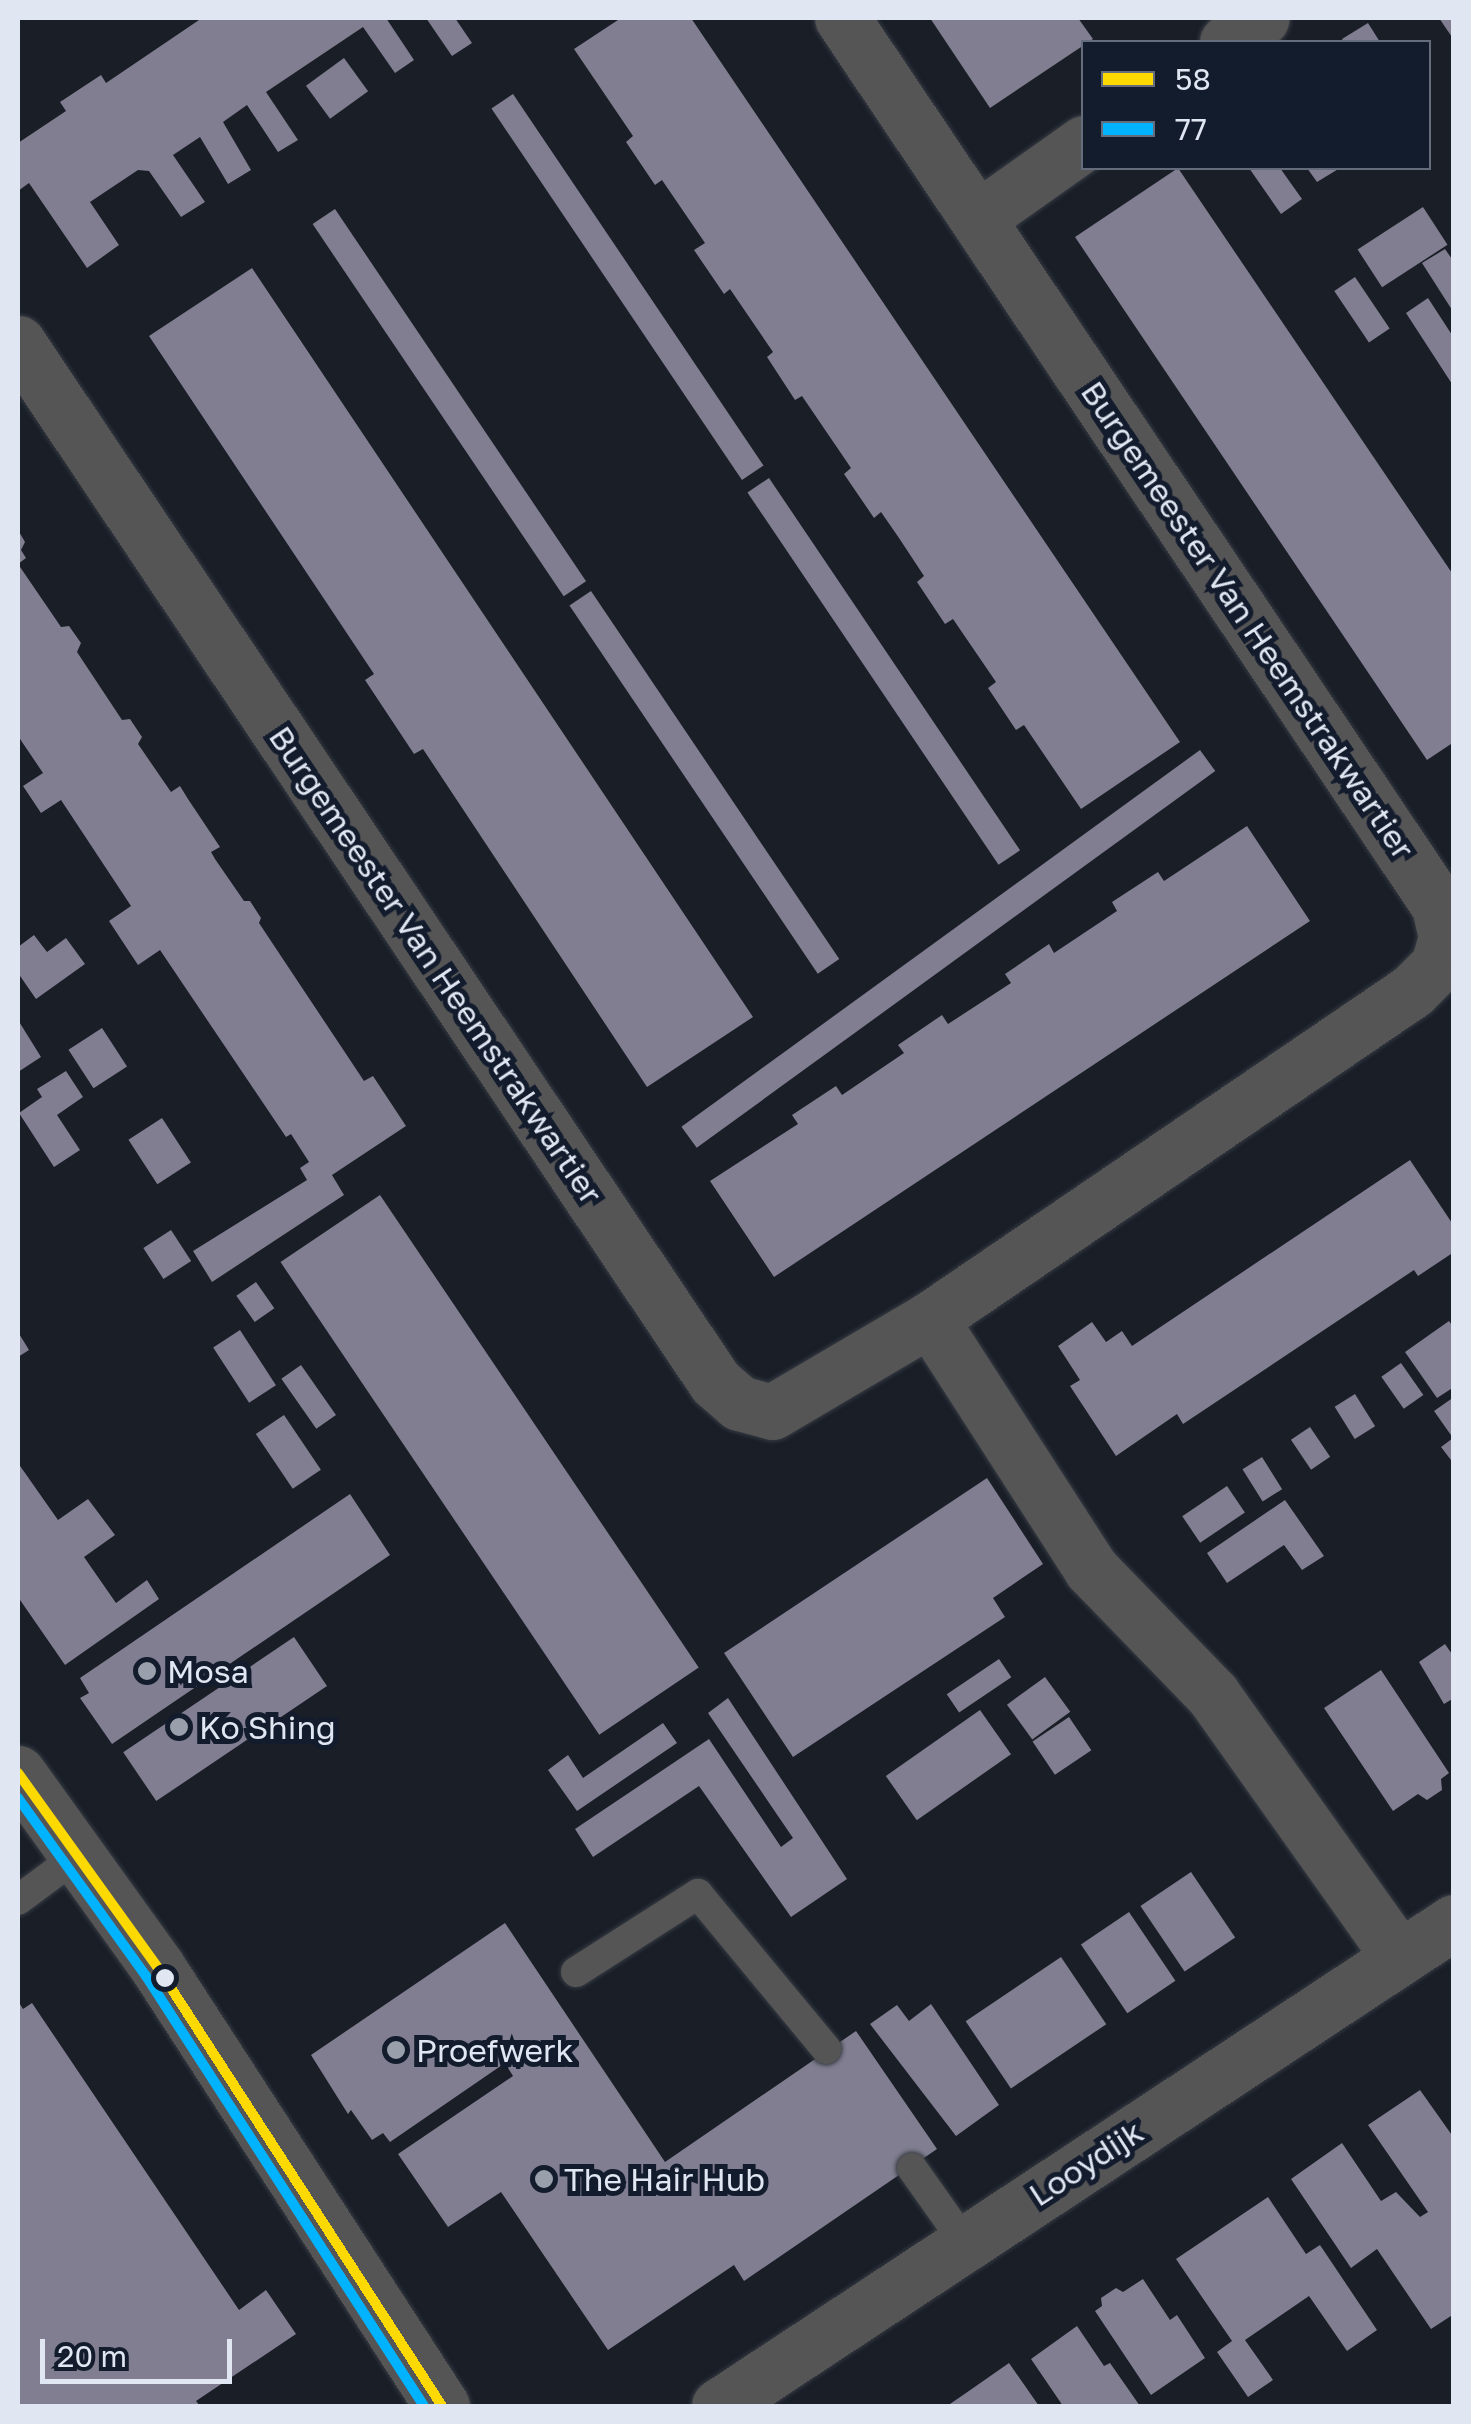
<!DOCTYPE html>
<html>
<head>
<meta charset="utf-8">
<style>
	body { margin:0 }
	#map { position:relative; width:1471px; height:2424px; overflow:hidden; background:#191e27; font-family:"Golos Text",sans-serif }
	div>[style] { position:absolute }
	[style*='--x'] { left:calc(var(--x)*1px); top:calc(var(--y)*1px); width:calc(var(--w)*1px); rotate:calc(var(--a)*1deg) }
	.building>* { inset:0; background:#807e90; transform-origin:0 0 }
	.roads { filter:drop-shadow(0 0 2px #363b43) drop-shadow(0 0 2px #363b43) }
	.service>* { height:30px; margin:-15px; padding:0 15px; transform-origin:15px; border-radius:15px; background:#565556 }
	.minor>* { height:55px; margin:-27.5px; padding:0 27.5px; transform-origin:27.5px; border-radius:27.5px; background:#565556 }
	.bus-1>* { height:10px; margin:-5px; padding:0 5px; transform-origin:5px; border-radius:5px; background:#fcd900 }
	.bus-2>* { height:10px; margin:-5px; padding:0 5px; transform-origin:5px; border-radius:5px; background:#00b3ff }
	.dots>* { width:28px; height:28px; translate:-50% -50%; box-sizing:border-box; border:5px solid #131c2d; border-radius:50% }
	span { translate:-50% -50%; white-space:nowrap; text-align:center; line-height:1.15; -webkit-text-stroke:10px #131c2d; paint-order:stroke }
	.street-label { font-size:32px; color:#e0e6f2 }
	.poi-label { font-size:32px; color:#e0e6f2 }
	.left { translate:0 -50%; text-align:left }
	.frame { position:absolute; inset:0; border:20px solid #e0e6f2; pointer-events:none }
	.legend { position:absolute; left:1081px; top:40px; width:350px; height:130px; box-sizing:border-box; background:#131c2d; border:2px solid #656d7c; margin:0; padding:12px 18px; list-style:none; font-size:30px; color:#e0e6f2 }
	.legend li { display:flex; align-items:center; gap:20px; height:50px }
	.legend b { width:50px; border:2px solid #656d7c }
	.scale { position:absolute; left:40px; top:2339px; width:192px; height:45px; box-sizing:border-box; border:5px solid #e0e6f2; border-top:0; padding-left:12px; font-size:30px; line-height:35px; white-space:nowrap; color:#e0e6f2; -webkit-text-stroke:8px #131c2d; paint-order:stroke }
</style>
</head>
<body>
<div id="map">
	<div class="building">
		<div style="clip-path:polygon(202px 18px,386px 18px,414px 60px,395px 73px,363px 27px,266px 92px,298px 140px,278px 152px,247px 105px,223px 122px,251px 170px,228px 184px,200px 137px,173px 155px,205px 202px,181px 217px,149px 171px,138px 170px,90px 202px,119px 245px,87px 268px,29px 183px,18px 191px,18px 143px,66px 111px,60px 102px,101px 75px,106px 83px)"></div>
		<div style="clip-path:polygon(426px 18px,455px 18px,472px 43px,452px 56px)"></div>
		<div style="clip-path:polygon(621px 18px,691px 18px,1180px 742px,1081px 809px,1024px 725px,1016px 730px,988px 688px,996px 682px,953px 619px,945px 624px,917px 582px,924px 576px,899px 538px,881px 512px,874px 518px,844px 474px,851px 468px,802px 396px,795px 400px,767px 357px,773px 352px,730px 289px,724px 294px,694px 250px,705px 243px,662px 180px,655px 185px,626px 142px,633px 136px,574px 49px)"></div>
		<div style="clip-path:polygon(930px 18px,1078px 18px,1093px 39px,990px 108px)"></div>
		<div style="clip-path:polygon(1439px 18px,1454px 18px,1454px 40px)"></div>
		<div style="clip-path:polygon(1368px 23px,1380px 42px,1344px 42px,1342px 39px)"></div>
		<div style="left:344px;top:58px;width:41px;height:47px;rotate:54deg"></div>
		<div style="left:513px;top:94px;width:448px;height:26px;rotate:56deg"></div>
		<div style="clip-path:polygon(1178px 168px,1454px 576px,1454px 742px,1427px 760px,1075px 237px)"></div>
		<div style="clip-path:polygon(1249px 168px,1280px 168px,1302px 199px,1281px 214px)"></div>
		<div style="clip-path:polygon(1307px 168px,1340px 168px,1317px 182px)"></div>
		<div style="left:1423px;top:207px;width:45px;height:78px;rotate:57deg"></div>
		<div style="left:335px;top:209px;width:449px;height:27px;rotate:56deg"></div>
		<div style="clip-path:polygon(1445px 249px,1454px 262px,1454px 313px,1422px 263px)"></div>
		<div style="clip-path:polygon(252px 268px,753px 1017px,647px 1087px,423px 749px,414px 754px,365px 680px,374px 674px,149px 336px)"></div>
		<div style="left:1355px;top:277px;width:62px;height:25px;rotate:56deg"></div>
		<div style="clip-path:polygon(1428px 298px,1454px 338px,1454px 387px,1406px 313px)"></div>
		<div style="left:769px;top:478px;width:449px;height:26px;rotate:56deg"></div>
		<div style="clip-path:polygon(18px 530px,25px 542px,21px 550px,26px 558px,18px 564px)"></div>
		<div style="clip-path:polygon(18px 564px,61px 627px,69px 626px,81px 643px,77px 652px,122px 720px,130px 719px,142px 737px,138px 744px,171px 792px,180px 786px,188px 799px,220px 847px,211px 852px,215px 859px,244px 901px,250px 901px,261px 918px,259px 923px,364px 1081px,373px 1076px,406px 1126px,332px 1175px,344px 1195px,212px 1282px,193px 1251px,307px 1180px,300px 1168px,309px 1162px,291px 1134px,286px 1137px,160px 950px,138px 965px,109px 921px,131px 906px,61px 800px,41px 813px,23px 786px,43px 773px,18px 736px)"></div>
		<div style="left:591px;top:591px;width:444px;height:26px;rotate:56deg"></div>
		<div style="left:1200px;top:750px;width:26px;height:641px;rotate:54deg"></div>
		<div style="clip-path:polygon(1247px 826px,1310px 921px,774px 1277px,710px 1181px,798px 1124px,792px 1115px,836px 1086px,842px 1095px,904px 1053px,898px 1045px,942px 1015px,948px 1024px,1011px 983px,1005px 974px,1049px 944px,1054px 953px,1117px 911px,1112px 902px,1158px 872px,1164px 881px)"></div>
		<div style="clip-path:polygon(34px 935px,47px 952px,66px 938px,85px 964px,36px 999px,18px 973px,18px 947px)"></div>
		<div style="clip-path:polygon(18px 1020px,41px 1057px,18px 1072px)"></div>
		<div style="left:102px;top:1028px;width:46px;height:40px;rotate:57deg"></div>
		<div style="clip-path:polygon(66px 1071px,83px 1097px,57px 1115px,80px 1150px,54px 1167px,19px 1113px,42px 1097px,37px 1089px)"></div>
		<div style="left:162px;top:1118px;width:53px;height:40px;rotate:57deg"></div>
		<div style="clip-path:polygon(1410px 1160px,1454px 1226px,1454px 1252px,1418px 1276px,1414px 1270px,1183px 1424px,1177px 1414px,1116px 1456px,1070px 1386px,1080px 1380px,1058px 1346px,1092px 1322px,1106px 1342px,1122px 1331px,1132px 1346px)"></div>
		<div style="left:380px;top:1195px;width:570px;height:120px;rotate:56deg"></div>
		<div style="left:171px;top:1230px;width:37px;height:33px;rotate:57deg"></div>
		<div style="left:256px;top:1282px;width:32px;height:24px;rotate:55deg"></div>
		<div style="clip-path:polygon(1449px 1321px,1454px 1328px,1454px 1387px,1437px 1398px,1405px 1352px)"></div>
		<div style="left:240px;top:1330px;width:66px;height:32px;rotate:57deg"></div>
		<div style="clip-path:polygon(18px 1332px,29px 1350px,18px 1357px)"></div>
		<div style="left:1401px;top:1363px;width:39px;height:24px;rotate:55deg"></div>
		<div style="left:301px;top:1365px;width:61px;height:24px;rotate:55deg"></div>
		<div style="left:1355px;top:1394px;width:38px;height:24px;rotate:58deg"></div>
		<div style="clip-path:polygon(1454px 1397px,1454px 1464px,1441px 1447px,1453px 1438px,1434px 1411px)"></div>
		<div style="left:284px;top:1415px;width:66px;height:34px;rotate:56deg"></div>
		<div style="left:1310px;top:1427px;width:36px;height:23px;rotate:56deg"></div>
		<div style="left:1262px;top:1457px;width:38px;height:23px;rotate:58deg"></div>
		<div style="clip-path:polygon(18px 1463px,58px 1520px,88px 1499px,115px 1535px,84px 1557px,116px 1603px,147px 1580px,159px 1599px,65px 1665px,18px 1597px)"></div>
		<div style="clip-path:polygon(987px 1478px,1043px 1564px,993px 1598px,1005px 1617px,793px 1757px,724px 1653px)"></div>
		<div style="left:1227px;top:1486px;width:32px;height:54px;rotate:56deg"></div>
		<div style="clip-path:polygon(350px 1494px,390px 1555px,112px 1744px,80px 1698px,89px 1693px,80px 1678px)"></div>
		<div style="clip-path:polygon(1285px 1500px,1324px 1556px,1302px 1570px,1284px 1545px,1227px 1583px,1207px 1553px)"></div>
		<div style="left:294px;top:1637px;width:59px;height:206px;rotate:56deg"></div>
		<div style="clip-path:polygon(1445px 1644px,1454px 1657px,1454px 1698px,1444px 1704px,1419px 1662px)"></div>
		<div style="left:999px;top:1659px;width:22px;height:63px;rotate:56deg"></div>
		<div style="clip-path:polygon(1381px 1670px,1449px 1773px,1441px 1779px,1442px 1790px,1427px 1800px,1418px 1794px,1393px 1811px,1324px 1708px)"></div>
		<div style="left:1045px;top:1677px;width:43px;height:47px;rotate:54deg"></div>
		<div style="clip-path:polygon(728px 1698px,847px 1879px,791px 1917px,699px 1786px,593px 1857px,575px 1829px,709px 1739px,781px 1847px,793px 1838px,708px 1713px)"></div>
		<div style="left:980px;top:1710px;width:54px;height:115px;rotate:55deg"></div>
		<div style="left:1069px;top:1717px;width:40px;height:44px;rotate:56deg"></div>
		<div style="clip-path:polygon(663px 1723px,677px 1743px,577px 1811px,548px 1770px,568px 1755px,583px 1778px)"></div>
		<div style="left:1191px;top:1872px;width:79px;height:61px;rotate:56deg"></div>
		<div style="left:1129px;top:1912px;width:83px;height:58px;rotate:56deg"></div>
		<div style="clip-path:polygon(505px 1923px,665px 2162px,856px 2031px,937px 2149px,744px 2281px,734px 2265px,608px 2350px,501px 2192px,448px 2227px,398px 2154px,513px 2076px,505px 2063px,390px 2142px,383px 2133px,372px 2140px,351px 2110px,348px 2114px,311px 2055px)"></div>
		<div style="left:1061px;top:1957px;width:81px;height:115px;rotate:56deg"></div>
		<div style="clip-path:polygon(18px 2001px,23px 2009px,32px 2003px,239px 2310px,266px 2290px,296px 2334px,196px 2401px,200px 2406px,18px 2406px)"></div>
		<div style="clip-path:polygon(931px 2004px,999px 2105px,956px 2136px,870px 2024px,897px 2005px,909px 2021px)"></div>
		<div style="clip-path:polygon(1420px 2090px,1454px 2138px,1454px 2314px,1431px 2329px,1377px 2249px,1351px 2268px,1291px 2179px,1342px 2143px,1381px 2201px,1396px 2192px,1420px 2217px,1428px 2212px,1368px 2125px)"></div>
		<div style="clip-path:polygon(1268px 2197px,1306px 2254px,1320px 2245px,1377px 2330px,1347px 2351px,1309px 2296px,1245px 2340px,1273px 2380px,1248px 2397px,1217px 2352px,1232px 2341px,1176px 2259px)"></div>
		<div style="clip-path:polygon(1143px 2279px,1170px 2320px,1177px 2315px,1205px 2358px,1151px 2395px,1095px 2311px,1102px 2306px,1101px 2298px,1116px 2288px,1123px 2292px)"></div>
		<div style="clip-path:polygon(1077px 2326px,1104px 2366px,1110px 2363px,1140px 2406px,1063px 2406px,1031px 2359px)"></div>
		<div style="clip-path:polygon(1009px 2363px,1039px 2406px,947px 2406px,966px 2393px)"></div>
	</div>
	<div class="roads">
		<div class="service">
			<div style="--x:18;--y:1900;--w:72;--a:-36.6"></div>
			<div style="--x:576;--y:1972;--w:145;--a:-32.6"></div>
			<div style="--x:698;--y:1894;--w:201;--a:50.4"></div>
			<div style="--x:912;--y:2168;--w:92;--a:54.8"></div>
		</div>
		<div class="minor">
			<div style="--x:1227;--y:42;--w:42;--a:-34.4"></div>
			<div style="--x:978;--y:218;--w:130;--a:-35.3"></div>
			<div style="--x:18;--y:343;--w:1251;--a:56.14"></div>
			<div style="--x:715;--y:1382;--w:32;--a:41"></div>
			<div style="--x:739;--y:1403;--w:34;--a:15"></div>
			<div style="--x:772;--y:1412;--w:183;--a:-30.5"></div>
			<div style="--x:930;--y:1319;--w:583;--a:-34.24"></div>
			<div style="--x:1412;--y:991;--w:37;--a:-45"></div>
			<div style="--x:1438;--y:965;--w:29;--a:-74"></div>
			<div style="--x:1446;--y:937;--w:32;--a:-103"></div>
			<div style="--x:1439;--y:906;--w:1070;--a:-123.91"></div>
			<div style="--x:930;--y:1319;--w:297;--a:57.2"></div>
			<div style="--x:1091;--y:1569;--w:175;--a:45.9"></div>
			<div style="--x:1213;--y:1695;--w:321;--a:54.6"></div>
			<div style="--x:18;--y:1773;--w:240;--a:54.3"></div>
			<div style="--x:158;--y:1968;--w:522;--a:57.04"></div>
			<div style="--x:719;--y:2406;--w:880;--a:-33.37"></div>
		</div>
	</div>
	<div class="bus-1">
		<div style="--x:18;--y:1773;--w:240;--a:54.3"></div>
		<div style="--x:158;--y:1968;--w:522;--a:57.04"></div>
	</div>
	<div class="bus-2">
		<div style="--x:18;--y:1798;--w:219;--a:54.3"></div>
		<div style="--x:146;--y:1976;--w:512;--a:57.12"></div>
	</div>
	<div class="dots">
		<div style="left:147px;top:1671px;background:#9aa0ab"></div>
		<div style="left:179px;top:1727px;background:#9aa0ab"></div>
		<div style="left:165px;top:1978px;background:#e0e6f2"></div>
		<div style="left:396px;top:2050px;background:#9aa0ab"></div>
		<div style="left:544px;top:2179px;background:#9aa0ab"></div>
	</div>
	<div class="street-label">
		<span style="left:1248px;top:620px;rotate:56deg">Burgemeester Van Heemstrakwartier</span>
		<span style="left:436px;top:965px;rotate:56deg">Burgemeester Van Heemstrakwartier</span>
		<span style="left:1086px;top:2163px;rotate:-33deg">Looydijk</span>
	</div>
	<div class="poi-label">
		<span class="left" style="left:167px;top:1671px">Mosa</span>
		<span class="left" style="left:199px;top:1727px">Ko Shing</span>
		<span class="left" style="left:416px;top:2050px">Proefwerk</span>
		<span class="left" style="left:564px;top:2179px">The Hair Hub</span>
	</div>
	<div class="frame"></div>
	<ul class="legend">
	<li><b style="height:12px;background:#fcd900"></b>58</li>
	<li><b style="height:12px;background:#00b3ff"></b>77</li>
	</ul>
	<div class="scale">20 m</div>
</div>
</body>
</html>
